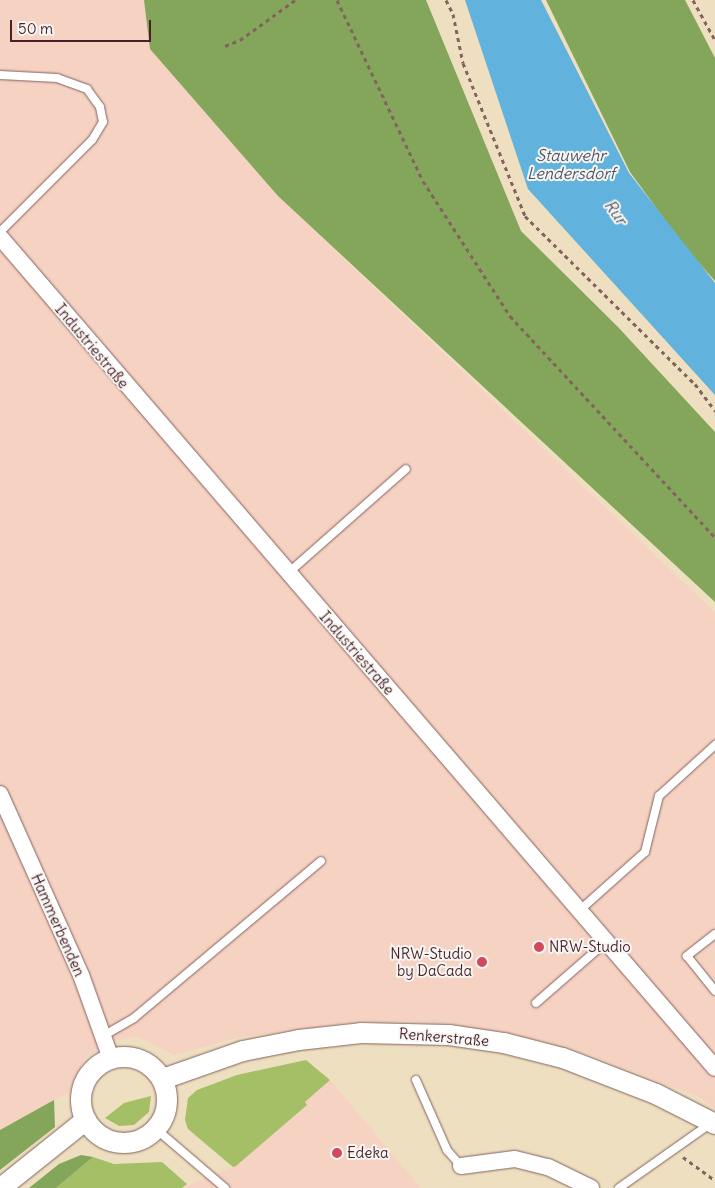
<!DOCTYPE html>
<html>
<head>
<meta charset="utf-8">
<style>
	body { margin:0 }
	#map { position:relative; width:715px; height:1188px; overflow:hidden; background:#eedfc0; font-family:Delius,sans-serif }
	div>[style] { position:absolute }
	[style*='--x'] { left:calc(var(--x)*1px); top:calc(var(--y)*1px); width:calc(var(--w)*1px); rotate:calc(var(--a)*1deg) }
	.built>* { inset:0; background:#f6d2c3 }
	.green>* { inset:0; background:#a4bf66 }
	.forest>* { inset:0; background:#83a65b }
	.water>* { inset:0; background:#61b2dc }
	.path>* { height:3px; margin-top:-1.5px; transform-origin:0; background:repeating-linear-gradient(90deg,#83625f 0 4px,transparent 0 8px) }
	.roads { filter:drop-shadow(0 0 1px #83625f) drop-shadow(0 0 1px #83625f) }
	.service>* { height:8px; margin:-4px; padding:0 4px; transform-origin:4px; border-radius:4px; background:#fff }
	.minor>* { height:16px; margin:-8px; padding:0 8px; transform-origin:8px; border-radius:8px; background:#fff }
	.tertiary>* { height:20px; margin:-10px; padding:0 10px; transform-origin:10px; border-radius:10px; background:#fff }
	.tertiary>.ring { margin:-10px; padding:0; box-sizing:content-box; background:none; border:20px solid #fff; border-radius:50% }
	.dots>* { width:14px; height:14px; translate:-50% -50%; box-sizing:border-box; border:2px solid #f6f6f2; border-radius:50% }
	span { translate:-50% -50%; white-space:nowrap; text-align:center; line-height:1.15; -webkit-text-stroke:4px #f6f6f2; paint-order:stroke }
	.street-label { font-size:15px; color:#4a1f2b }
	.poi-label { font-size:15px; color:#4a1f2b }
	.left { translate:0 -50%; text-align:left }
	.right { translate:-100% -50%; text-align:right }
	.water-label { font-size:16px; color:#525269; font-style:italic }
	.scale { position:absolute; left:10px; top:20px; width:141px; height:22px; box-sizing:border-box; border:2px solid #4a1f2b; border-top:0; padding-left:6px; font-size:15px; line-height:18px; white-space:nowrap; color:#4a1f2b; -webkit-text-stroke:4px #f6f6f2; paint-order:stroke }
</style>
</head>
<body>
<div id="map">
	<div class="built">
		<div style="clip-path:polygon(0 0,144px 0,151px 49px,278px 196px,715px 612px,715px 1109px,699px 1097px,568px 1047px,451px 1023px,359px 1021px,236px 1038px,175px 1055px,139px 1037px,112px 1041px,84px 1059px,69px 1092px,0 1130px)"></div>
		<div style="clip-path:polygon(330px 1080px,421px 1188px,182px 1188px,236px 1166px,307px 1105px,305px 1102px)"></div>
	</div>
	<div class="green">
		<div style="clip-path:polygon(306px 1060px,330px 1080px,305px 1102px,307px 1105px,236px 1166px,233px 1167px,188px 1129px,185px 1120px,188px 1098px,197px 1090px,237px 1075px)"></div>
		<div style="clip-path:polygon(151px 1096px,149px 1112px,134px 1125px,119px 1126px,105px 1118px,124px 1103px)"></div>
		<div style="clip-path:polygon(93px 1157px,114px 1164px,162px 1162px,187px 1184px,182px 1188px,56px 1188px)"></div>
	</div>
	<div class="forest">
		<div style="clip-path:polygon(144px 0,426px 0,521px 231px,618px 327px,715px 432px,715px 602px,278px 196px,150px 49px)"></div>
		<div style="clip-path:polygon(546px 0,685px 0,715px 58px,715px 281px,684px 246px,630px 172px)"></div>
		<div style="clip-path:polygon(54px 1100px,55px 1127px,0 1170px,0 1130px)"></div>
		<div style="clip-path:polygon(81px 1155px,93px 1157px,56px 1188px,29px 1188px,59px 1164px)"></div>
	</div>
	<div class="water">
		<div style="clip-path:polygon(465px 0,541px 0,629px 173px,715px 283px,715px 395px,528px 189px)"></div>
	</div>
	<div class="path">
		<div style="--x:337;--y:0;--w:200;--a:64.6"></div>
		<div style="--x:423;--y:181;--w:161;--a:57.2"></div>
		<div style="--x:510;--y:316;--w:301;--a:47.2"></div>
		<div style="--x:446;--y:0;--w:16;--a:63"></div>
		<div style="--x:453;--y:14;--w:50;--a:78.5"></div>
		<div style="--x:463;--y:63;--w:165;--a:67.9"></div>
		<div style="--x:525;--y:216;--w:239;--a:44.7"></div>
		<div style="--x:695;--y:384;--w:34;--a:53"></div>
		<div style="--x:693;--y:0;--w:46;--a:61.2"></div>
		<div style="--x:225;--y:46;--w:16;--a:-22"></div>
		<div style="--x:240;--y:40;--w:68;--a:-36"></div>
		<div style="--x:683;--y:1157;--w:39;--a:36"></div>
	</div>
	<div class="roads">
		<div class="service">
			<div style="--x:0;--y:75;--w:57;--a:3"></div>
			<div style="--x:57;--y:78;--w:32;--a:20"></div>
			<div style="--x:87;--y:89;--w:22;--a:54"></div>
			<div style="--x:100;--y:107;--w:15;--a:79"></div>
			<div style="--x:103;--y:122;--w:21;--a:121"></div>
			<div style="--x:92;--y:140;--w:130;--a:135"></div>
			<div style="--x:288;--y:573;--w:157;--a:-41.4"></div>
			<div style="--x:580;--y:910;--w:87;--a:-41.7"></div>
			<div style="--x:645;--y:852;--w:58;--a:-76"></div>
			<div style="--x:659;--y:796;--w:76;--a:-42.3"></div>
			<div style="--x:715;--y:934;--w:36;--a:142"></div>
			<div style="--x:687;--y:956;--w:45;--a:51.3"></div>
			<div style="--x:536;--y:1003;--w:93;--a:-41.1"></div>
			<div style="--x:103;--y:1036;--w:36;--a:-30"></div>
			<div style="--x:134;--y:1018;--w:244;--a:-40"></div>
			<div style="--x:416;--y:1080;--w:77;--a:66.1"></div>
			<div style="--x:447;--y:1150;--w:21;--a:49"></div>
			<div style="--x:156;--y:1129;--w:91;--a:40.5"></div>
			<div style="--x:619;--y:1188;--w:113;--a:-35.2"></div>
		</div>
		<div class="minor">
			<div style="--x:0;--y:237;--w:1096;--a:49.29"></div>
			<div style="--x:0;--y:794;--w:198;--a:65.9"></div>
			<div style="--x:81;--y:975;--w:89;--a:70.3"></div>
			<div style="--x:461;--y:1166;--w:54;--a:-7.4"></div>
			<div style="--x:515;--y:1159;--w:34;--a:14"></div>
			<div style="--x:548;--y:1167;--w:48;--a:26"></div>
		</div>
		<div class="tertiary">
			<div class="ring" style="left:81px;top:1057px;width:66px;height:66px"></div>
			<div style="--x:163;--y:1079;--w:85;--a:-19.3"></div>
			<div style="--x:243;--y:1051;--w:57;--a:-11.1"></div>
			<div style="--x:299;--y:1040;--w:62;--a:-6.4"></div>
			<div style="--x:361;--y:1033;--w:88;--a:1.3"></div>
			<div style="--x:449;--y:1035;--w:56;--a:8.3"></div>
			<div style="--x:504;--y:1043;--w:61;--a:14.3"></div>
			<div style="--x:563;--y:1058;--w:100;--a:21.2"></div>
			<div style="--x:656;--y:1094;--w:66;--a:27"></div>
			<div style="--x:1;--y:1188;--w:109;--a:-38.7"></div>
		</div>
	</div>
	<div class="dots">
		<div style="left:539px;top:947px;background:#d1495b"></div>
		<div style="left:482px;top:962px;background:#d1495b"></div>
		<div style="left:337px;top:1153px;background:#d1495b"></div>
	</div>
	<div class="street-label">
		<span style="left:92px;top:346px;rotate:50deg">Industriestraße</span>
		<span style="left:357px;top:653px;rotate:49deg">Industriestraße</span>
		<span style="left:58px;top:925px;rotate:66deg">Hammerbenden</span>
		<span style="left:444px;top:1037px;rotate:5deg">Renkerstraße</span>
	</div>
	<div class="poi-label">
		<span class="left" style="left:549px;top:947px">NRW-Studio</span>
		<span class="right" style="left:472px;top:962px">NRW-Studio<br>by DaCada</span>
		<span class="left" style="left:347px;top:1153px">Edeka</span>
	</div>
	<div class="water-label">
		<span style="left:571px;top:164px">Stauwehr<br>Lendersdorf</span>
		<span style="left:616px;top:212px;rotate:55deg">Rur</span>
	</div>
	<div class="scale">50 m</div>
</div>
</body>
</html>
